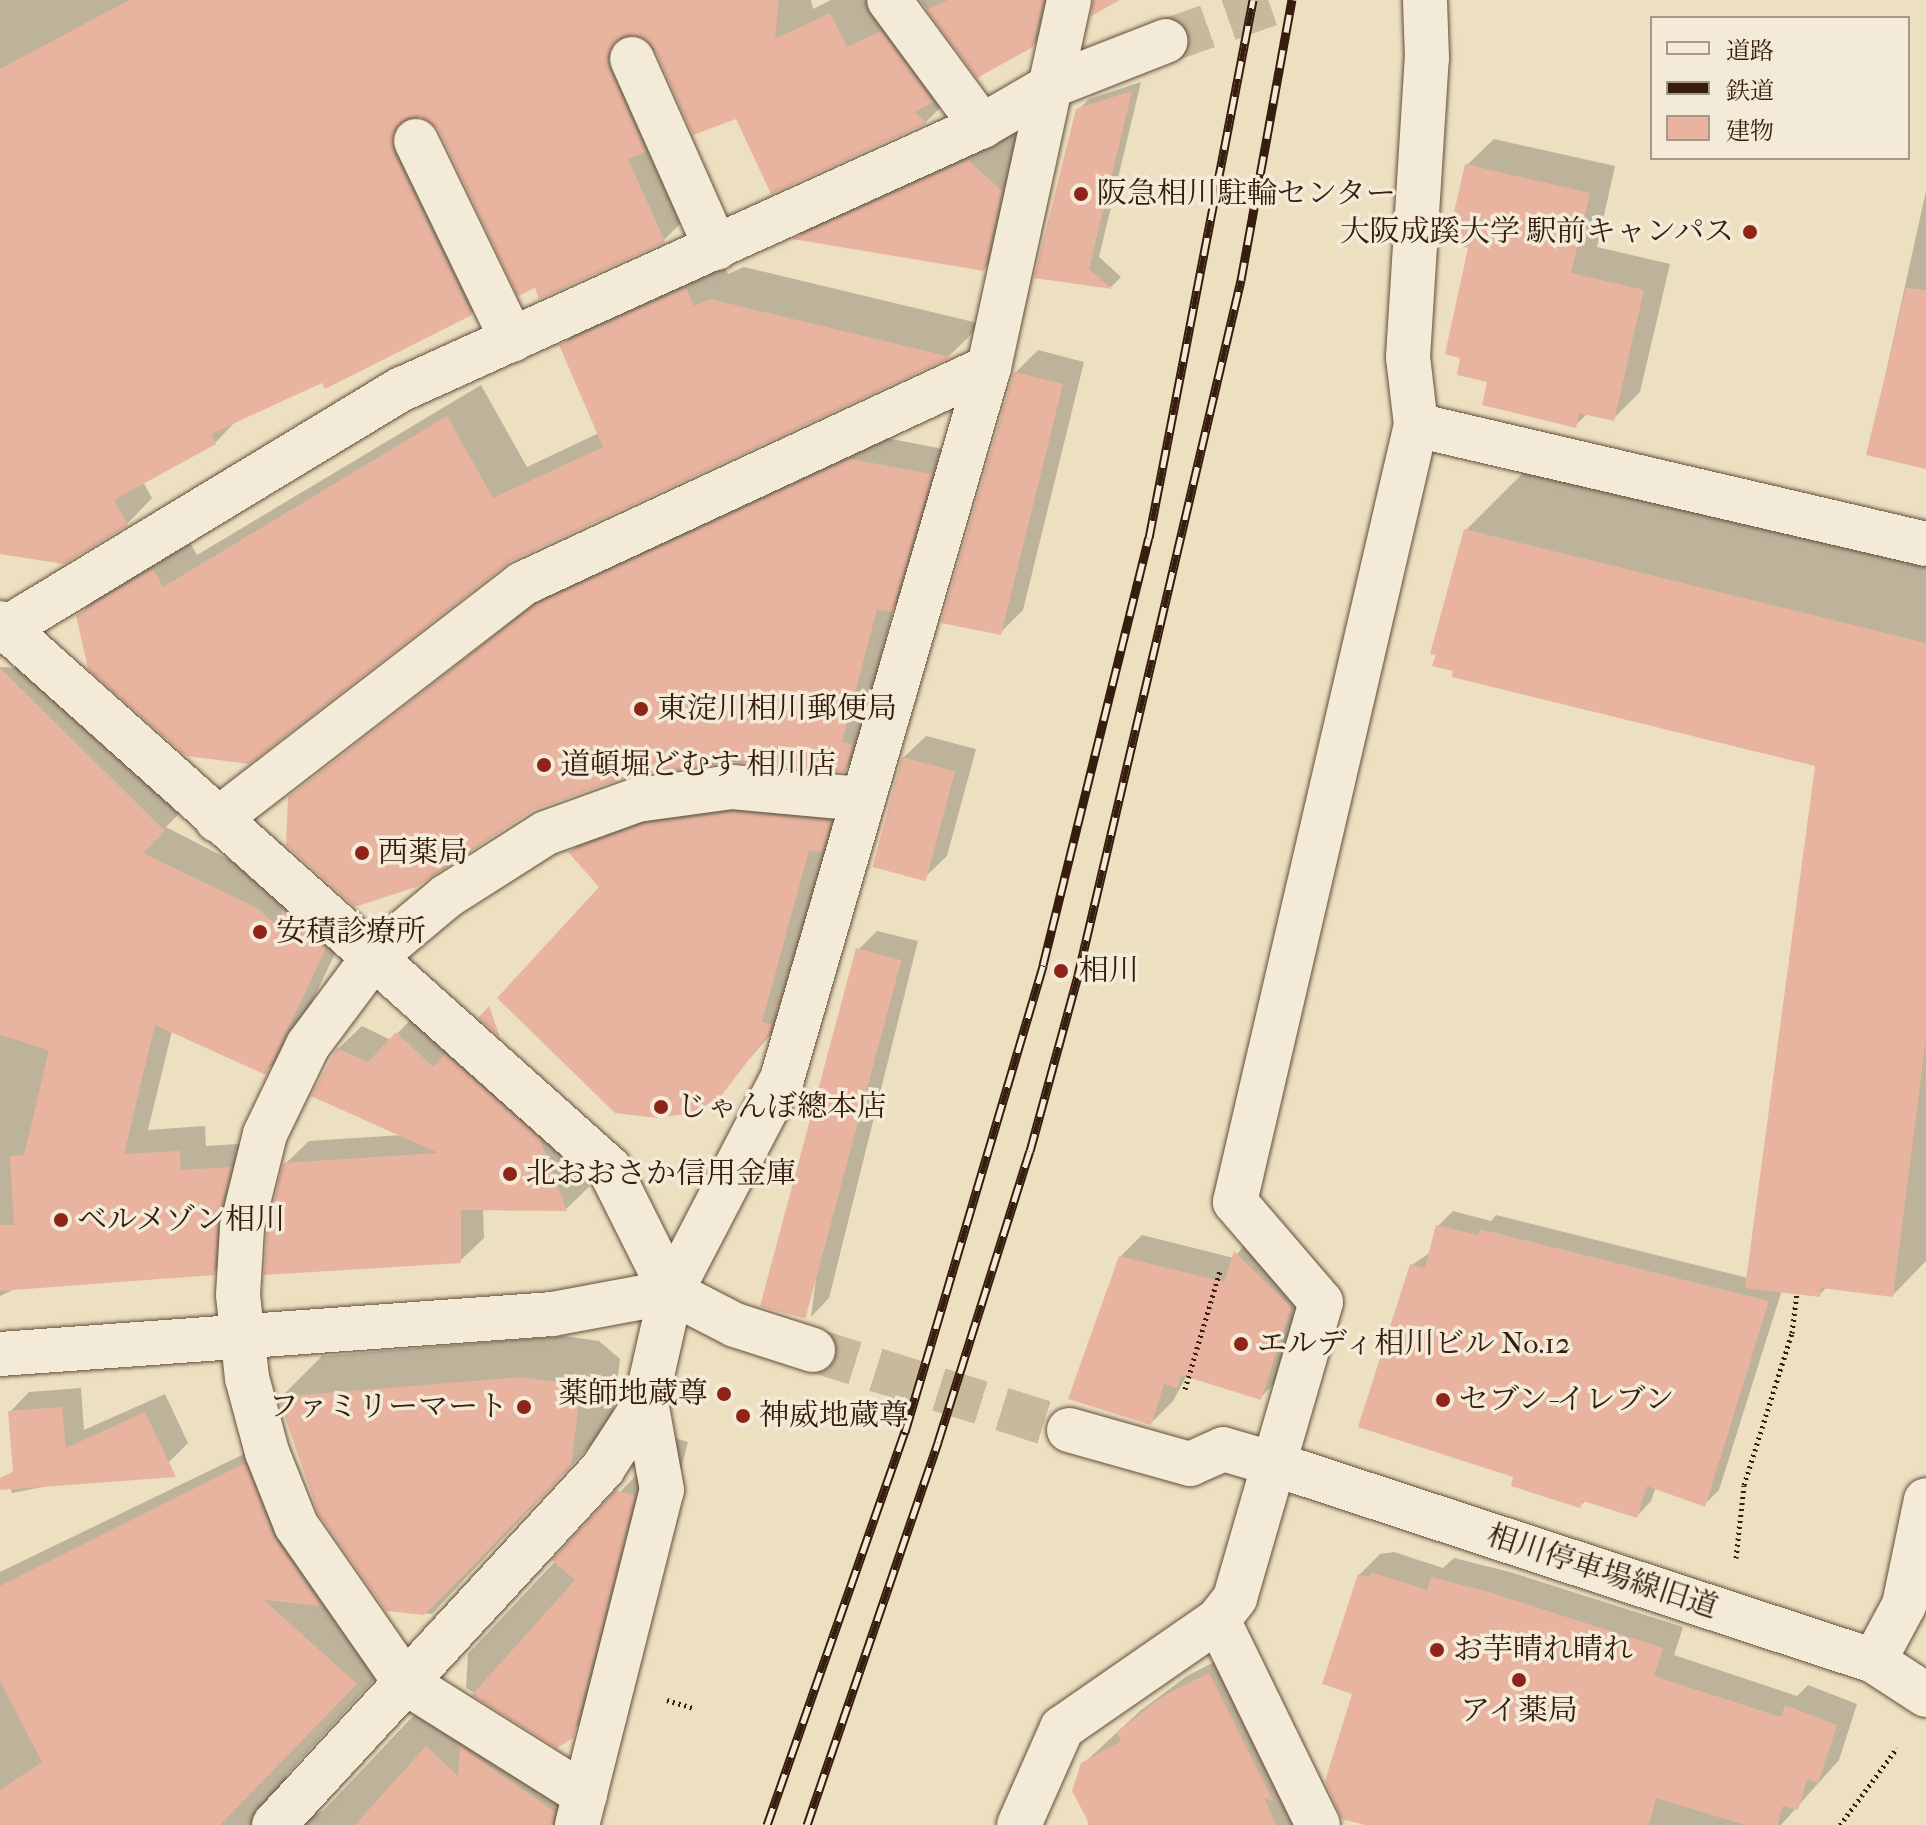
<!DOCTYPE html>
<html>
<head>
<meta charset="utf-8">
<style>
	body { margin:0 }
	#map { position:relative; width:1926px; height:1825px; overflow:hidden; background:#ede0c1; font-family:"IM FELL French Canon","Noto Serif JP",serif }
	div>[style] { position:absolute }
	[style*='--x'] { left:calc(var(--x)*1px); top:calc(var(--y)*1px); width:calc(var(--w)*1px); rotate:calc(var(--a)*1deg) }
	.shadow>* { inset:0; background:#0003 }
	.building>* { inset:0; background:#e9b49f; transform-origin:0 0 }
	.minor-tunnel>* { height:44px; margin-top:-22px; transform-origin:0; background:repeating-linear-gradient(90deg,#c8b99d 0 44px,transparent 0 66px) }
	.path>* { height:5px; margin-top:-2.5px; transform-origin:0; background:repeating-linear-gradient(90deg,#361d0e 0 2px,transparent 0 6px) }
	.roads { filter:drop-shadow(0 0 2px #644e3b) drop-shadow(0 0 2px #644e3b) }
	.minor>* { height:44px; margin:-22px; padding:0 22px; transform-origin:22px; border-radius:22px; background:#f3ebd7 }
	.rail>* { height:9px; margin-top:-4.5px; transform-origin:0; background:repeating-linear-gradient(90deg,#f3ebd7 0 18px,#361d0e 0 36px); box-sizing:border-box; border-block:2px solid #361d0e }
	.dots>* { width:22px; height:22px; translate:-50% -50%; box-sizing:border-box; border:4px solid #f3ebd7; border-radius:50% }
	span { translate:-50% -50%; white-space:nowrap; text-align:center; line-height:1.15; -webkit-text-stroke:7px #f3ebd7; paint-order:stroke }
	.poi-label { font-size:30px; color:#361d0e }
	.left { translate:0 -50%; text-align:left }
	.right { translate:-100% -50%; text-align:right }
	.street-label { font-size:30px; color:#361d0e }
	.legend { position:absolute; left:1650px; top:16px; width:260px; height:144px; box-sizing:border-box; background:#f3ebd7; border:2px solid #a79987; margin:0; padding:10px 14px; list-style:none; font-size:24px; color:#361d0e }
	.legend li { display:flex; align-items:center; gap:16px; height:40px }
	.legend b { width:40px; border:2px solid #a79987 }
</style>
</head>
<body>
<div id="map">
	<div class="shadow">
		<div style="clip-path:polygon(0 0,811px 0,813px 9px,831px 0,902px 0,951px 97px,926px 122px,772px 192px,737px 116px,632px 33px,689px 215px,664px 240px,419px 114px,418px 126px,496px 288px,471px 313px,238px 419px,215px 443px,143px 482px,152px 498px,127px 524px,0 553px)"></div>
		<div style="clip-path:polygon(920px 0,1059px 0,1054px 24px,1032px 46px,978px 75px)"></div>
		<div style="clip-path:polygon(1141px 82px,1099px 257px,1121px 277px,1111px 287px,1036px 277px,1078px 110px,1089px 99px)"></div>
		<div style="clip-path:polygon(1004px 126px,1036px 155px,1019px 233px,984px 269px,797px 238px,830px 204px)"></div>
		<div style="clip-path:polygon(1494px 139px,1615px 166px,1597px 247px,1670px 264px,1640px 392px,1613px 419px,1588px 413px,1575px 426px,1489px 380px,1470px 247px,1467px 165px)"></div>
		<div style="clip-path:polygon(1926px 191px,1926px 467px,1868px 454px)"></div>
		<div style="clip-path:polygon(719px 256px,728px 274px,744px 267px,982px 324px,950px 355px,510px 560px,78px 616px,112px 582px,187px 537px,197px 555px,481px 385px,527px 467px,599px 433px,562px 346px,595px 312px)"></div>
		<div style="clip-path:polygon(1038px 350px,1084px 362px,1023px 610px,1000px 633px,1015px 373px)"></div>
		<div style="clip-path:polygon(876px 436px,954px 451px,915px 586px,894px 607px,865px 718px,869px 746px,844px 770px,734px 760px,290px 798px,561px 582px)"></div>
		<div style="clip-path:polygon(1535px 461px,1926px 557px,1926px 1261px,1893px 1295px,1827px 1287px,1819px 1295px,1782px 1290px,1719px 1490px,1704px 1505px,1656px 1487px,1651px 1501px,1637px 1516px,1586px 1500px,1580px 1506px,1516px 1476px,1412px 1265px,1431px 1252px,1438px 1226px,1453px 1211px,1491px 1221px,1496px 1215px,1748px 1278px,1818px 765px,1466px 530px)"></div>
		<div style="clip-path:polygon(0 667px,53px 670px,188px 805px,166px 827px,350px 922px,290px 1048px,265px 1073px,172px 1031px,148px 1130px,205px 1126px,206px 1146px,255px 1143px,239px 1248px,213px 1273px,17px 1288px,0 1296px)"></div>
		<div style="clip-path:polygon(926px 736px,976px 749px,947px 856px,924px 878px,903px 758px)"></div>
		<div style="clip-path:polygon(678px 792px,855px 817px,803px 997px,719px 1094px,601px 887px,571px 852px,604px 818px)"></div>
		<div style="clip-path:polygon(877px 931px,918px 941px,829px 1298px,811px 1317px,858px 950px)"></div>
		<div style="clip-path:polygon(420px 1010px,562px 1116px,589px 1187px,566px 1209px,483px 1208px,484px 1238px,460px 1261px,285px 1164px,309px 1141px,402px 1135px,338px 1049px,362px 1026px,391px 1040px)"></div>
		<div style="clip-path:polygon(1257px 1230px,1312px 1284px,1282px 1376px,1260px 1398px,1187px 1375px,1173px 1401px,1151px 1423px,1120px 1257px,1142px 1235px,1234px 1258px)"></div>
		<div style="clip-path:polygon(565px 1336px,599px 1341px,620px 1359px,612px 1422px,432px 1614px,388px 1610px,280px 1398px,322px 1356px)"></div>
		<div style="clip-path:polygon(81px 1388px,84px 1430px,165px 1394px,188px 1443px,169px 1462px,12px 1493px,7px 1477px,15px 1469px,10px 1412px,29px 1392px)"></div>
		<div style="clip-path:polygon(279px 1437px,307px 1506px,395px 1657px,287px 1774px,282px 1798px,303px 1818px,323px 1811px,435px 1693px,494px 1715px,578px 1825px,9px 1825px,0 1811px,0 1572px)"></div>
		<div style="clip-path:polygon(672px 1437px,688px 1442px,627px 1681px,557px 1745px,466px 1688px,468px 1654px)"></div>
		<div style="clip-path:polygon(1394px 1552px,1443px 1568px,1454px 1558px,1510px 1572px,1683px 1627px,1674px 1655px,1797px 1696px,1808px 1685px,1857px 1704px,1839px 1760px,1781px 1825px,1373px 1825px,1355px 1693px,1359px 1575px,1380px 1554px)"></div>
		<div style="clip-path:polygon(1230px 1654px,1307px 1825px,1088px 1825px,1083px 1764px,1140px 1711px,1187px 1676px)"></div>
	</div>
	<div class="building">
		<div style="clip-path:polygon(129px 0,779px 0,775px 39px,830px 13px,847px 47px,881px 31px,933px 102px,915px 112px,927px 123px,771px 194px,736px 119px,693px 135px,654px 48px,635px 34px,621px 37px,607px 56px,609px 68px,646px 152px,628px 159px,665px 242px,539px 299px,535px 288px,518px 296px,438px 129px,419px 116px,406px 118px,395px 128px,393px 152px,472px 315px,325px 389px,322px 383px,211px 434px,216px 444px,114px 500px,128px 525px,64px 564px,0 554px,0 69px)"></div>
		<div style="clip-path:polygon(948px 0,1043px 0,1033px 47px,977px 78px,927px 10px)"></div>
		<div style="clip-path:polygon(1093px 0,1120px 0,1091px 16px)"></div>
		<div style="clip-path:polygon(1132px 91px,1089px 269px,1112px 289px,1034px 278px,1076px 109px)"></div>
		<div style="clip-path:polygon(968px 160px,1002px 191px,984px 271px,792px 239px)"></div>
		<div style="clip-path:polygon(1465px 164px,1590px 193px,1571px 273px,1644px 290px,1614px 421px,1579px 413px,1576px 428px,1482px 405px,1487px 382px,1457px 375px,1460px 358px,1445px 354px,1468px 248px,1447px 243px)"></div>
		<div style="clip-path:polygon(686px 288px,694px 306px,710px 299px,951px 357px,511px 561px,249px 764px,186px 756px,88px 669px,76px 615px,153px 569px,163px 587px,447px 416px,493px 498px,603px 447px,559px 345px)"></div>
		<div style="clip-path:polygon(1906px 288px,1926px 290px,1926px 469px,1866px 455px)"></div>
		<div style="clip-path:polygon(1014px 372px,1063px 384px,1001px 635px,941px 623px)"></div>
		<div style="clip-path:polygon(851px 459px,932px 474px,892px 612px,877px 609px,842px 742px,853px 745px,845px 772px,734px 762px,629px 776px,533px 810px,416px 887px,355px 907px,286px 845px,288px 797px,535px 605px)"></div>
		<div style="clip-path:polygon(1464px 529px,1926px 643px,1926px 1038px,1893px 1297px,1821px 1288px,1820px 1297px,1745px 1288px,1815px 766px,1452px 677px,1453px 671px,1432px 666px,1436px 655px,1430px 654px)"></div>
		<div style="clip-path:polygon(0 668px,165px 831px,143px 853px,257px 908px,281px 929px,282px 909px,326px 948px,266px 1075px,155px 1025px,124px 1154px,180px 1151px,181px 1170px,231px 1167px,218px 1221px,214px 1275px,0 1291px,0 1225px,14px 1225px,10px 1156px,24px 1155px,49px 1050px,0 1035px)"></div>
		<div style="left:902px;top:757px;width:55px;height:114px;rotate:15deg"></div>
		<div style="clip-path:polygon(733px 812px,831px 821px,822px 853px,809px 850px,762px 1022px,772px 1025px,770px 1032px,721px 1096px,693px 1113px,657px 1118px,615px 1113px,497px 998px,599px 887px,568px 852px,643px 824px)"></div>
		<div style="left:856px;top:948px;width:47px;height:371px;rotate:15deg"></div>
		<div style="clip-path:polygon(489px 1006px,500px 1037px,478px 1018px)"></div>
		<div style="clip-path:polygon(396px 1032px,433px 1067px,445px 1054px,540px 1139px,567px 1211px,461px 1210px,461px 1263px,264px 1275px,267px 1231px,283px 1163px,438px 1153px,311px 1096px,337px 1048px,368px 1062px)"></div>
		<div style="clip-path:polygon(1436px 1225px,1478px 1235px,1480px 1229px,1769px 1301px,1705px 1507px,1647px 1486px,1637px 1518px,1583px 1501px,1580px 1508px,1511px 1486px,1513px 1477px,1358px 1427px,1410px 1264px,1425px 1268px)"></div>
		<div style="clip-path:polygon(1234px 1251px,1291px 1307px,1261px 1400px,1181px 1375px,1177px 1388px,1164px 1384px,1151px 1425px,1068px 1399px,1119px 1256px,1224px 1282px)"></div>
		<div style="clip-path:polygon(522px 1377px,557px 1382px,579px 1401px,571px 1466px,424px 1615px,386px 1611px,318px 1513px,278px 1397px)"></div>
		<div style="clip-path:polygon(62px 1407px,66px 1448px,145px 1412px,176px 1477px,0 1490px,0 1478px,13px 1472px,8px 1411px)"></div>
		<div style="clip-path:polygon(245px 1463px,275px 1539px,321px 1606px,264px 1600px,357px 1684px,220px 1825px,0 1825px,0 1790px,42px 1762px,0 1681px,0 1586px)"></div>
		<div style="clip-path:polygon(616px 1490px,635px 1496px,573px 1738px,557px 1748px,472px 1695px,575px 1580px,552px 1560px)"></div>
		<div style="clip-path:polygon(1371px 1572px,1427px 1590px,1431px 1577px,1489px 1592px,1663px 1648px,1654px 1676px,1781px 1717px,1785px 1705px,1837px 1725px,1818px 1783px,1807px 1779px,1798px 1810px,1783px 1806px,1777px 1825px,1745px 1825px,1656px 1798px,1649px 1825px,1365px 1825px,1342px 1819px,1325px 1781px,1352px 1694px,1322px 1684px,1358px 1574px,1370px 1577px)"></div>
		<div style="clip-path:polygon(1209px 1673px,1273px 1801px,1264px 1798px,1276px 1825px,1090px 1825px,1072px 1791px,1081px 1763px,1121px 1741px,1117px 1732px,1163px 1696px)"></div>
		<div style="clip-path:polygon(426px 1746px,458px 1776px,460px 1746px,555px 1812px,553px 1825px,355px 1825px)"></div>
	</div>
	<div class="minor-tunnel">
		<div style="--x:1166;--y:41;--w:123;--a:-19.5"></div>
		<div style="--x:813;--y:1350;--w:268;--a:17.4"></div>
	</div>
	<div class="path">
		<div style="--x:1185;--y:1389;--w:123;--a:-73.5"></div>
		<div style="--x:1736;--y:1558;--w:73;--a:-83.7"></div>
		<div style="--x:1744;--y:1485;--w:159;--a:-72.5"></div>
		<div style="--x:1792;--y:1333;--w:39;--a:-83"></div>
		<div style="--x:667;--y:1700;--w:27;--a:17"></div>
		<div style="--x:1840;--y:1825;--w:96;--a:-53.5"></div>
	</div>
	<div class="roads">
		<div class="minor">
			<div style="--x:889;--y:0;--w:157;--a:53.6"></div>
			<div style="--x:632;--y:59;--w:207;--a:66"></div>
			<div style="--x:416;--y:141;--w:221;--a:64.2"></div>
			<div style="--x:1416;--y:425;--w:524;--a:13.13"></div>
			<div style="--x:0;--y:623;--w:817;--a:41.83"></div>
			<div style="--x:609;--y:1168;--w:139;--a:63.4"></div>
			<div style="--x:671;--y:1292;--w:72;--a:27.3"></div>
			<div style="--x:735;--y:1325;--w:82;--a:17.8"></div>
			<div style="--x:0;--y:632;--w:470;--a:-31.2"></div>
			<div style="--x:402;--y:389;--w:637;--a:-24.39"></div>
			<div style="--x:982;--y:126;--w:80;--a:-30.1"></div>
			<div style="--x:1051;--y:86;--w:123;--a:-21.4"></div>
			<div style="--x:217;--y:820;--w:386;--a:-37.7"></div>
			<div style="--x:522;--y:584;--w:515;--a:-24.92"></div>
			<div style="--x:0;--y:1354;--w:553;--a:-4.14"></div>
			<div style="--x:552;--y:1314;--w:121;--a:-10.5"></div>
			<div style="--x:1069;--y:1430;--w:126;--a:15.7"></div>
			<div style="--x:1190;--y:1464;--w:36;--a:-24"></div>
			<div style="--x:1223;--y:1449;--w:50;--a:16.3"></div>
			<div style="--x:1271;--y:1463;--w:635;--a:18.18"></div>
			<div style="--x:1874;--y:1661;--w:62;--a:33.2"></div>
			<div style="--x:1218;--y:1620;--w:228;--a:64"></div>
			<div style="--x:1874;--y:1661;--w:64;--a:-61.8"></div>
			<div style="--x:1904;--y:1605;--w:107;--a:-78.2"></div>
			<div style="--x:585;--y:1795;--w:213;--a:-147.9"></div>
			<div style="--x:405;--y:1682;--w:191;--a:-124.8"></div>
			<div style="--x:296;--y:1525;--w:79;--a:-111.7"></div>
			<div style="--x:267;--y:1452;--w:77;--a:-105.1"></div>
			<div style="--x:247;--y:1378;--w:83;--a:-96.2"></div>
			<div style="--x:238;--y:1295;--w:68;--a:-86.6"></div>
			<div style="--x:242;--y:1227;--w:96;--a:-76.1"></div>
			<div style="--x:265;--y:1134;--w:99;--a:-64.2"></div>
			<div style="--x:308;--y:1045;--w:109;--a:-53.2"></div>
			<div style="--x:373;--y:958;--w:97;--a:-40"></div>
			<div style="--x:447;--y:896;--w:117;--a:-32.5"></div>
			<div style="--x:546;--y:833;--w:97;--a:-19.9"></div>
			<div style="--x:637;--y:800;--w:96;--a:-7.8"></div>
			<div style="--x:732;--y:787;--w:131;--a:5.3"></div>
			<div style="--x:274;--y:1825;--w:485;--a:-47.3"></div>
			<div style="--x:603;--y:1468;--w:79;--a:-56.9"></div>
			<div style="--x:646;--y:1402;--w:113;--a:-77.2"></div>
			<div style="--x:671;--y:1292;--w:240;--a:-62.5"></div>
			<div style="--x:782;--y:1079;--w:741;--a:-73.79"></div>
			<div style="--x:989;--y:367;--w:376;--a:-77.7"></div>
			<div style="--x:577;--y:1825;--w:346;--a:-75.8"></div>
			<div style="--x:662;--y:1490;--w:89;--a:-100.3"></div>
			<div style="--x:1019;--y:1825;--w:106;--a:-66.1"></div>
			<div style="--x:1062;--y:1728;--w:190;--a:-34.7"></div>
			<div style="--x:1218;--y:1620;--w:28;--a:-52"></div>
			<div style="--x:1235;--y:1598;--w:308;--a:-73.8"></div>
			<div style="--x:1321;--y:1302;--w:132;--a:-130.7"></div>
			<div style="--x:1235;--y:1202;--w:798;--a:-76.89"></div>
			<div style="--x:1416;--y:425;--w:68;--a:-96.7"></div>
			<div style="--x:1408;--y:357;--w:300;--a:-86.4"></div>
			<div style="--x:1427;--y:58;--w:58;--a:-92"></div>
		</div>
	</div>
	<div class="rail">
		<div style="--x:767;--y:1825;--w:417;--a:-70.7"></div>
		<div style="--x:905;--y:1432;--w:487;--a:-73.5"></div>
		<div style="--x:1043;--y:965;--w:440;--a:-76.1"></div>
		<div style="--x:1149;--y:538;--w:548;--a:-79.06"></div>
		<div style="--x:807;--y:1825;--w:405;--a:-71.1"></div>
		<div style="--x:938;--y:1442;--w:305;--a:-72.5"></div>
		<div style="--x:1030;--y:1151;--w:182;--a:-74.7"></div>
		<div style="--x:1078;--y:975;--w:714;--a:-76.8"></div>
		<div style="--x:1241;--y:280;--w:285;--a:-79.7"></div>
	</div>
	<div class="dots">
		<div style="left:1081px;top:194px;background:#8f2418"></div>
		<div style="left:1750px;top:232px;background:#8f2418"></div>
		<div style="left:641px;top:709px;background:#8f2418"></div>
		<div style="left:544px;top:765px;background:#8f2418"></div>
		<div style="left:362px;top:853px;background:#8f2418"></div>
		<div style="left:260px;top:932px;background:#8f2418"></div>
		<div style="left:1061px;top:971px;background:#8f2418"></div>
		<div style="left:661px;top:1107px;background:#8f2418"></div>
		<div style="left:510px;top:1174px;background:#8f2418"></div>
		<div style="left:61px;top:1220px;background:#8f2418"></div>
		<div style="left:1241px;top:1344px;background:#8f2418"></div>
		<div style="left:724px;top:1394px;background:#8f2418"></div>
		<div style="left:1443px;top:1400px;background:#8f2418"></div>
		<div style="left:524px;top:1407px;background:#8f2418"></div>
		<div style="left:743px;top:1416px;background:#8f2418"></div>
		<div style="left:1437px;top:1650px;background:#8f2418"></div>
		<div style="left:1519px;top:1680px;background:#8f2418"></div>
	</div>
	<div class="poi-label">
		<span class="left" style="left:1097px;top:194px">阪急相川駐輪センター</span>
		<span class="right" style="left:1734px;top:232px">大阪成蹊大学 駅前キャンパス</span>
		<span class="left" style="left:657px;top:709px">東淀川相川郵便局</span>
		<span class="left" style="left:560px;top:765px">道頓堀どむす 相川店</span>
		<span class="left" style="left:378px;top:853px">西薬局</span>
		<span class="left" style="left:276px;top:932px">安積診療所</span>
		<span class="left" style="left:1079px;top:971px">相川</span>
		<span class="left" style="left:677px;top:1107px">じゃんぼ總本店</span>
		<span class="left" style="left:526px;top:1174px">北おおさか信用金庫</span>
		<span class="left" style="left:77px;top:1220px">ベルメゾン相川</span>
		<span class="left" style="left:1257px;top:1344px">エルディ相川ビル No.12</span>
		<span class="right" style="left:708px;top:1394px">薬師地蔵尊</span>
		<span class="left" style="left:1459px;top:1400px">セブン-イレブン</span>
		<span class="right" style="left:508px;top:1407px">ファミリーマート</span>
		<span class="left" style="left:759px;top:1416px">神威地蔵尊</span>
		<span class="left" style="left:1453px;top:1650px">お芋晴れ晴れ</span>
		<span style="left:1519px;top:1711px">アイ薬局</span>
	</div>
	<div class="street-label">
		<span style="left:1602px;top:1572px;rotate:18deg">相川停車場線旧道</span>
	</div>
	<ul class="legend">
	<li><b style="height:10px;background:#f3ebd7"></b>道路</li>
	<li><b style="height:10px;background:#361d0e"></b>鉄道</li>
	<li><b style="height:22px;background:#e9b49f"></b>建物</li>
	</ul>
</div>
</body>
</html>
